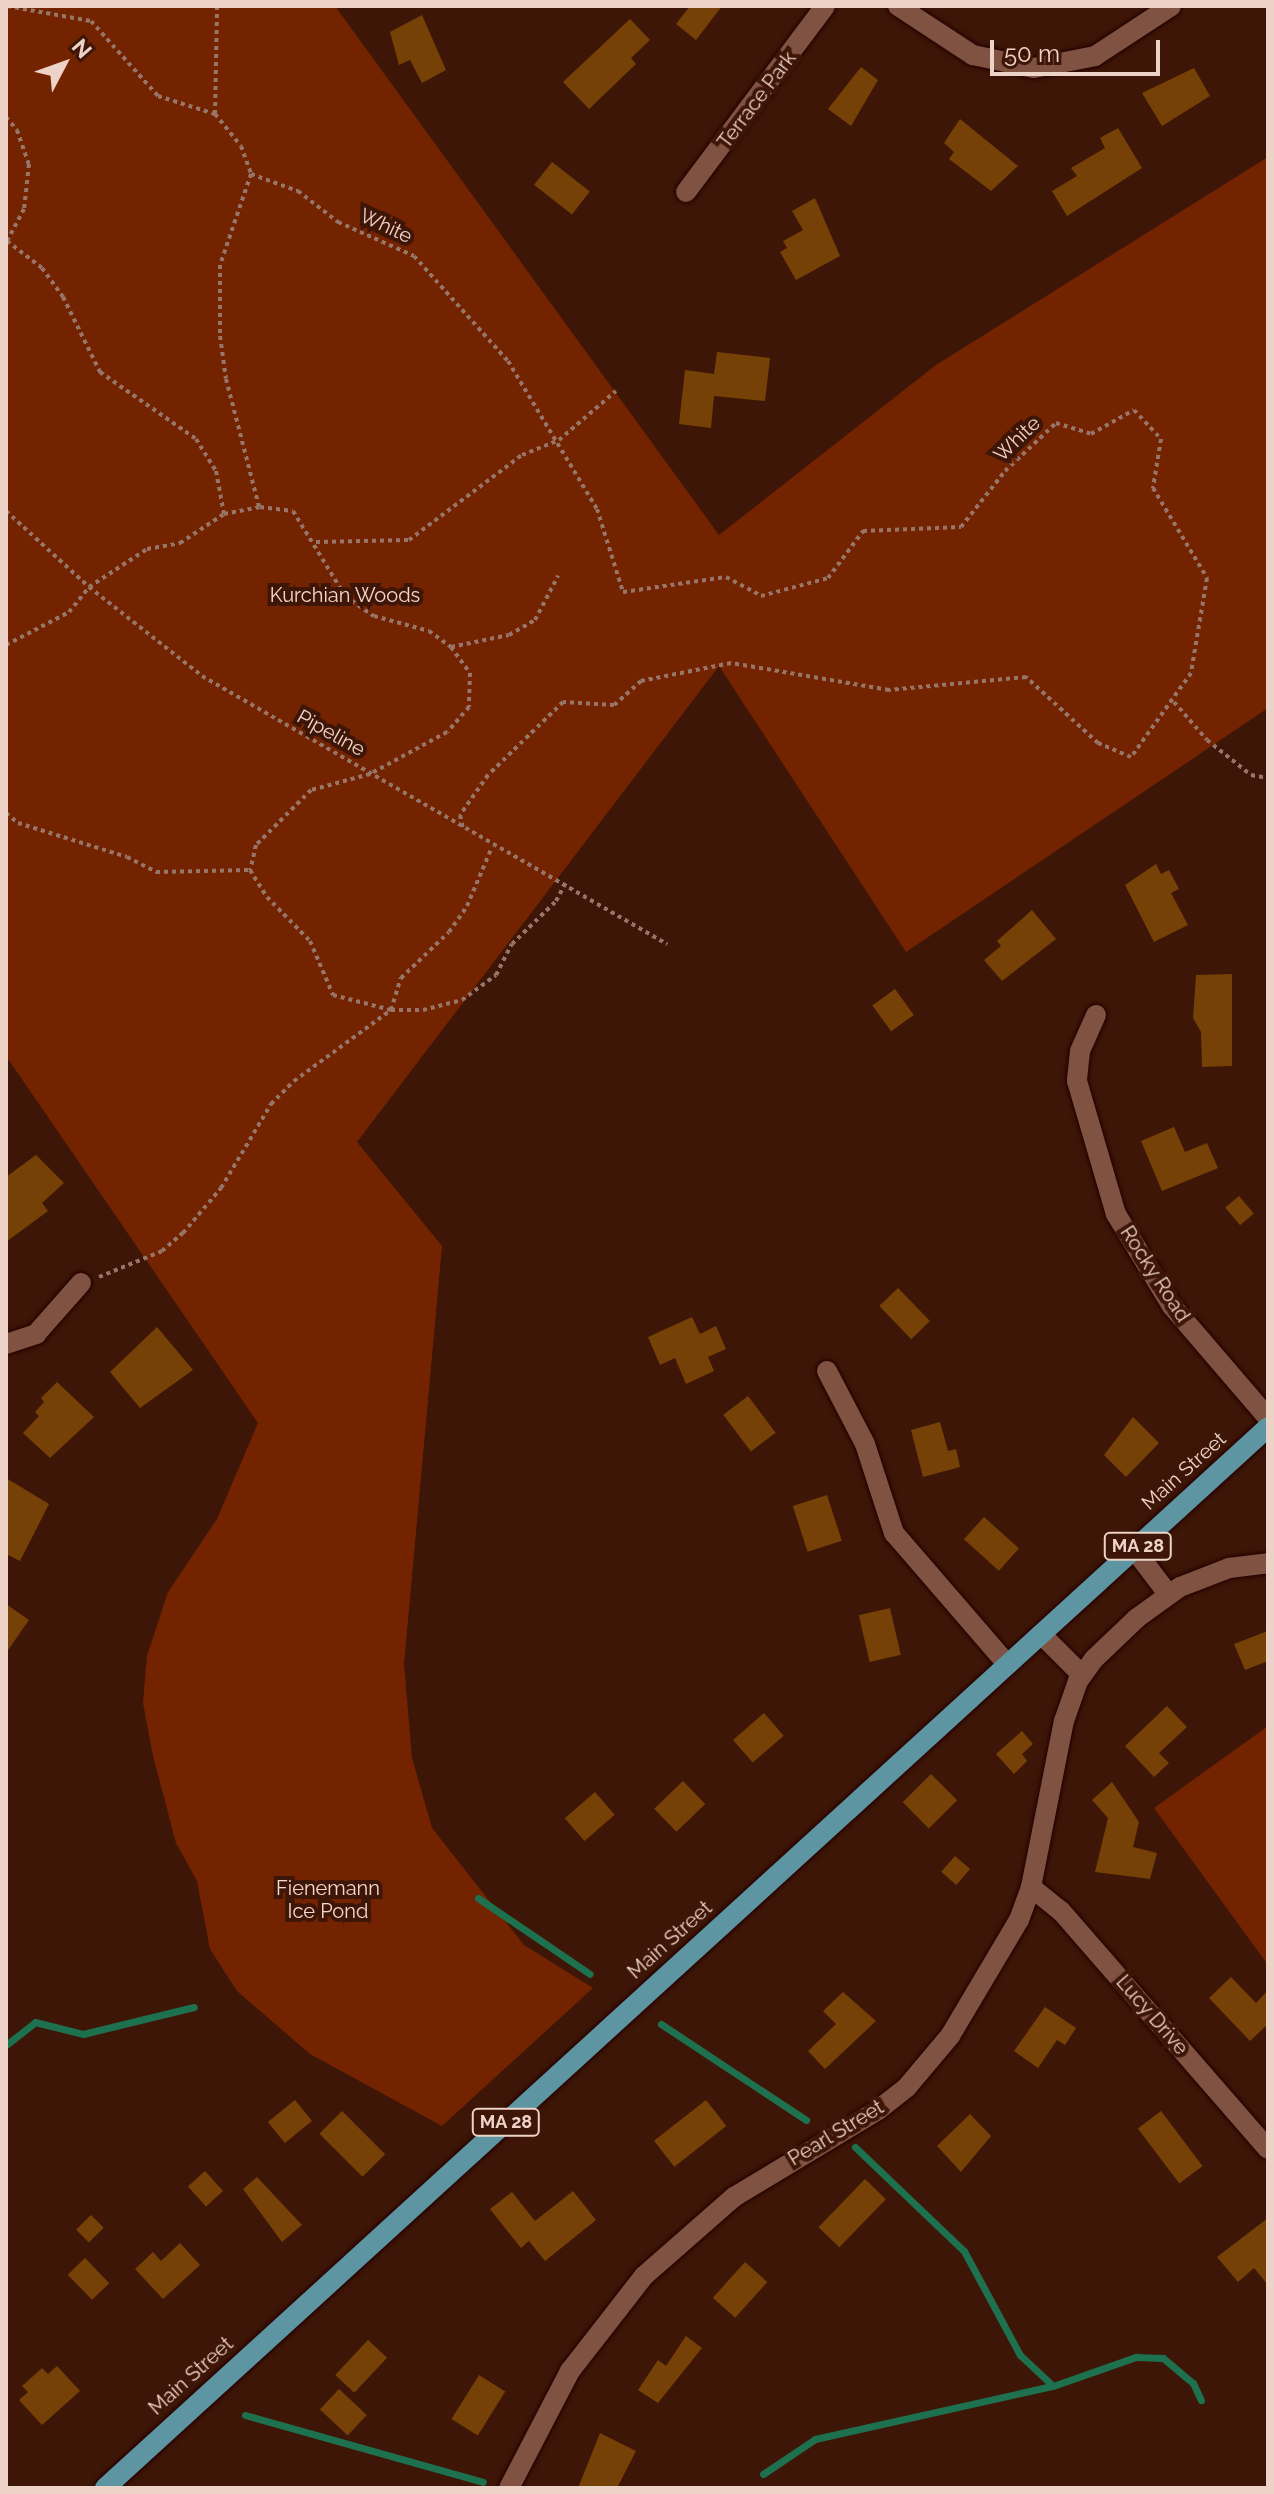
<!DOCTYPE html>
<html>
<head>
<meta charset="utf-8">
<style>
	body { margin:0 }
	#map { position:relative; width:1274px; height:2494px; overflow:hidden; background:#3e1607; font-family:Raleway,sans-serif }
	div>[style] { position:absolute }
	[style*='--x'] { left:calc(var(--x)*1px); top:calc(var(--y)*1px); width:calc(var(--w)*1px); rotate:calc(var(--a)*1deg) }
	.green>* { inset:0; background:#732300 }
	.stream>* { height:7px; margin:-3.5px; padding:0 3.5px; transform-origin:3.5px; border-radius:3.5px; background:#1d714e }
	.building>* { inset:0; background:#764106; transform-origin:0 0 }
	.path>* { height:4px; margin-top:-2px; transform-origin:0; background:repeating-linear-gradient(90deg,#977669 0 4px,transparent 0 8px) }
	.roads { filter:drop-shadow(0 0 2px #230100) drop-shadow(0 0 2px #230100) }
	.minor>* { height:20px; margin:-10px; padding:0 10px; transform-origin:10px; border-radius:10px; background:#805242 }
	.primary>* { height:20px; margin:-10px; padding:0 10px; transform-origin:10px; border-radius:10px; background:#5e95a3 }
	span { translate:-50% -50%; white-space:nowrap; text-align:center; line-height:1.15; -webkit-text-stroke:8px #3e1607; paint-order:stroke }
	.shield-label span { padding:2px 6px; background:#3e1607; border:2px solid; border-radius:6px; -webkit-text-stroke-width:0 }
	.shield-label { font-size:18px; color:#edd2c8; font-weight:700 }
	.street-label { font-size:20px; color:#edd2c8 }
	.park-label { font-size:20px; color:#f6d7cb }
	.frame { position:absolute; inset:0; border:8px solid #edd2c8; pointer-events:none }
	.north { position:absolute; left:24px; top:24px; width:80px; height:80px; -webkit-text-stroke:6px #3e1607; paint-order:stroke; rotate:49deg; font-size:22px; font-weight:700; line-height:32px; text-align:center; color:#edd2c8 }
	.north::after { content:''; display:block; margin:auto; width:28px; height:36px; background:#edd2c8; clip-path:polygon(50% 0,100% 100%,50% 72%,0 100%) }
	.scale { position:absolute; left:990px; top:40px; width:170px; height:36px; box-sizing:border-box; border:4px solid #edd2c8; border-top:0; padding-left:10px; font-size:24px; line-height:28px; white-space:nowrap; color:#edd2c8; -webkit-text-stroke:6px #3e1607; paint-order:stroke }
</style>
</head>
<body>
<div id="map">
	<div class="green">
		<div style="clip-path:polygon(6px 6px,335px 6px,719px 535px,936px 365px,1268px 157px,1268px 708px,906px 952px,719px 666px,357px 1142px,442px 1246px,404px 1664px,412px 1758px,432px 1828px,524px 1945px,593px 1988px,442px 2126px,310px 2054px,237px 1991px,210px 1949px,197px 1881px,176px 1843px,153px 1756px,143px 1703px,147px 1656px,168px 1592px,217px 1519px,258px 1423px,6px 1056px)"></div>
		<div style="clip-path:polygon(1268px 1726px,1268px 1965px,1154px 1808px)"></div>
	</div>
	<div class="stream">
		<div style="--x:478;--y:1898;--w:135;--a:34.2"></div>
		<div style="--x:661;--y:2024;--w:174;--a:33.5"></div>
		<div style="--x:6;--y:2045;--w:37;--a:-38"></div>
		<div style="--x:35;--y:2022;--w:49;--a:14"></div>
		<div style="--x:83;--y:2034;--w:114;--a:-13.7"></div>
		<div style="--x:855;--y:2147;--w:151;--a:43.7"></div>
		<div style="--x:964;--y:2251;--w:118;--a:61.7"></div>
		<div style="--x:1020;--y:2355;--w:45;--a:43.2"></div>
		<div style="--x:245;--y:2415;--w:247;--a:15.7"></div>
		<div style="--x:763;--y:2474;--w:63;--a:-33.9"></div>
		<div style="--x:815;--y:2439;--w:244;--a:-12.6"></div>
		<div style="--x:1053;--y:2386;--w:88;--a:-19.3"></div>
		<div style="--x:1136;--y:2357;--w:27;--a:2"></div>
		<div style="--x:1163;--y:2358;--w:39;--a:40"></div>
		<div style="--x:1193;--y:2383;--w:19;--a:65"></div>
	</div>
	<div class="building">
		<div style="clip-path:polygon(690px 6px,722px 6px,696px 40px,676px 24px)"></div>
		<div style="clip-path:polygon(422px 15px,446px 70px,422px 83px,410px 60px,399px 65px,390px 32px)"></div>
		<div style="clip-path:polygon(630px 19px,650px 40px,631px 58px,636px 64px,589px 109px,563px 82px)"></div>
		<div style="clip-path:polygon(861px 67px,878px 80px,851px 126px,828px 109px)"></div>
		<div style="clip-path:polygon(1194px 68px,1210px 96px,1162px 126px,1142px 93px)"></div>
		<div style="clip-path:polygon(960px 119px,1018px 166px,991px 191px,949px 159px,954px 152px,944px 143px)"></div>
		<div style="clip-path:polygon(1118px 128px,1142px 168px,1067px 216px,1052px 191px,1077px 176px,1071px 168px,1105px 148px,1100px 138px)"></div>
		<div style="left:552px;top:162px;width:48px;height:29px;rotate:38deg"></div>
		<div style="clip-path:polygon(815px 198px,840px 256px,796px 280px,780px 252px,787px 248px,783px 241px,803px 230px,792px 211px)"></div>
		<div style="clip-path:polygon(717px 352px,770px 358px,765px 401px,714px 396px,711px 428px,679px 424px,685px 370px,714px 374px)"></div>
		<div style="clip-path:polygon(1156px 864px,1161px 874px,1169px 870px,1179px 889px,1171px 893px,1188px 925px,1154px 942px,1125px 885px)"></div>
		<div style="clip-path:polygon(1032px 910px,1056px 939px,1002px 981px,984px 960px,1001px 946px,997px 941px)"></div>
		<div style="clip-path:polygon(1232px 974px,1232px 1066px,1202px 1067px,1201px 1032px,1193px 1018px,1196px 975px)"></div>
		<div style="left:895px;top:989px;width:32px;height:28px;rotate:54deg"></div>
		<div style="clip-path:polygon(1174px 1127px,1185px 1152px,1207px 1143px,1218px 1168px,1162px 1191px,1141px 1141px)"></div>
		<div style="clip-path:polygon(36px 1155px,64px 1183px,42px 1203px,48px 1211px,6px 1242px,6px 1177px)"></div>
		<div style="left:1239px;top:1196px;width:23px;height:18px;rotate:50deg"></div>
		<div style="left:898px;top:1288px;width:46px;height:26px;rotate:46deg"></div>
		<div style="clip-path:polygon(692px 1317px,700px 1334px,716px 1326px,726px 1349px,708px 1357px,714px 1371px,686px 1384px,675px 1358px,660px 1365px,648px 1337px)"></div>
		<div style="clip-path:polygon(157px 1327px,193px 1370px,140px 1408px,110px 1372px)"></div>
		<div style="clip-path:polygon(57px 1382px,94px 1417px,50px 1458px,23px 1433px,39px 1416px,35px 1412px,44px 1402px,41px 1398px)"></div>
		<div style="left:748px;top:1396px;width:46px;height:31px;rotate:53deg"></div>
		<div style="clip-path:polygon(1133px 1417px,1159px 1443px,1126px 1477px,1104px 1455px)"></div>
		<div style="clip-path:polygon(940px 1422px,948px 1451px,956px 1449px,960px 1467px,923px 1477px,911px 1430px)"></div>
		<div style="clip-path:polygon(6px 1478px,49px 1504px,20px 1561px,6px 1554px)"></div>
		<div style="left:827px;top:1495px;width:48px;height:36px;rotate:72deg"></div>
		<div style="left:984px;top:1517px;width:47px;height:30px;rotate:42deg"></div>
		<div style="clip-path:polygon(6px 1604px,29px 1620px,6px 1653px)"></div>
		<div style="left:890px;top:1608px;width:48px;height:32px;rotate:77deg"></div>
		<div style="clip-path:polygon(1268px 1631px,1268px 1661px,1245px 1670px,1234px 1644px)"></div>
		<div style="clip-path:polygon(1167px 1706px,1187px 1727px,1159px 1753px,1169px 1763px,1154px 1777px,1125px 1746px)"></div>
		<div style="left:764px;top:1713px;width:30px;height:41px;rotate:49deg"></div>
		<div style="clip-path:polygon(1022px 1731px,1033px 1744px,1022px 1754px,1027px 1761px,1014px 1774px,996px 1754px)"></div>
		<div style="left:931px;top:1774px;width:37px;height:40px;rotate:45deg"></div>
		<div style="left:683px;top:1781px;width:32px;height:40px;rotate:46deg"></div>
		<div style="clip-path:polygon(1112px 1782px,1139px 1822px,1133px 1847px,1157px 1853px,1150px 1879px,1095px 1872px,1108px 1818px,1092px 1800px)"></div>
		<div style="left:595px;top:1792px;width:30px;height:40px;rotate:49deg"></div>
		<div style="left:955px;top:1856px;width:20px;height:21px;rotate:41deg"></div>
		<div style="clip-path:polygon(1231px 1977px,1256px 2003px,1268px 1990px,1268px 2024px,1250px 2041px,1209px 1998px)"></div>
		<div style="clip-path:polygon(843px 1992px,876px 2021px,825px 2069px,808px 2051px,836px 2024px,823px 2011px)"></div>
		<div style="clip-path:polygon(1045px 2007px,1076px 2028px,1065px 2045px,1057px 2040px,1038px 2068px,1014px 2051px)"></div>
		<div style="left:295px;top:2100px;width:27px;height:35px;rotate:51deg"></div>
		<div style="left:706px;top:2100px;width:33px;height:66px;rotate:52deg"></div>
		<div style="left:342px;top:2111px;width:61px;height:32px;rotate:45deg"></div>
		<div style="left:1161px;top:2111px;width:69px;height:29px;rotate:53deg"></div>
		<div style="clip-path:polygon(970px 2114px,991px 2136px,961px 2172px,937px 2146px)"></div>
		<div style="left:205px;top:2171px;width:27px;height:23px;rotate:48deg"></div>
		<div style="clip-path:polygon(257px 2177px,302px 2225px,282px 2242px,243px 2189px)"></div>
		<div style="left:865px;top:2179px;width:29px;height:67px;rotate:44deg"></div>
		<div style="clip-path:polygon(573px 2191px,596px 2220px,545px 2261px,529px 2241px,521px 2248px,490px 2209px,512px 2192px,535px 2221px)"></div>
		<div style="left:91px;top:2215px;width:18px;height:21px;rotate:45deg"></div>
		<div style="clip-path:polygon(1268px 2218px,1268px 2285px,1254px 2268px,1238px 2282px,1217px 2257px)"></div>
		<div style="clip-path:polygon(180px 2243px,200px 2265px,163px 2299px,135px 2269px,153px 2252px,161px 2261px)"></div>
		<div style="left:85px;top:2258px;width:35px;height:24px;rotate:46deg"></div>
		<div style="left:745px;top:2262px;width:30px;height:48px;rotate:42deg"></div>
		<div style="clip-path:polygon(686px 2336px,702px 2348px,658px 2403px,638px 2390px,658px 2360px,666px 2366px)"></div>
		<div style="left:368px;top:2340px;width:26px;height:48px;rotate:43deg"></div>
		<div style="clip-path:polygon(57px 2366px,80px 2391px,42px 2425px,19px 2400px,28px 2392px,22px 2386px,42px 2368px,48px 2374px)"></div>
		<div style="left:479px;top:2375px;width:31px;height:52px;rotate:32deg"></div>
		<div style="left:339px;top:2389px;width:38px;height:28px;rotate:43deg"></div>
		<div style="clip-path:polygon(600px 2433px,636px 2451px,617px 2488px,578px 2488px)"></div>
	</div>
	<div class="path">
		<div style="--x:7;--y:6;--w:85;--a:10.1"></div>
		<div style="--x:91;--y:21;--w:101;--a:48.2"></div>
		<div style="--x:158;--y:96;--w:60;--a:17.5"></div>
		<div style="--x:215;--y:114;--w:41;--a:50.9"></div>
		<div style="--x:241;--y:146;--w:30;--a:70"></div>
		<div style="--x:251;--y:174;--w:96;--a:108.8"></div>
		<div style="--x:220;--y:265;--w:71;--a:90"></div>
		<div style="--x:220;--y:336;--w:43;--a:82.1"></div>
		<div style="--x:226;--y:379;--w:132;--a:75.5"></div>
		<div style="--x:215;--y:114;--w:108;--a:-88.9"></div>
		<div style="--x:6;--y:117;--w:17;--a:50"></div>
		<div style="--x:17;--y:130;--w:36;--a:71"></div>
		<div style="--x:29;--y:164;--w:45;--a:96.3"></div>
		<div style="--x:24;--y:209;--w:36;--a:118"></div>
		<div style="--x:7;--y:241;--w:44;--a:37.6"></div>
		<div style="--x:42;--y:268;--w:36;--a:54"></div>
		<div style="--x:63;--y:297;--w:84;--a:63.7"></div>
		<div style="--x:100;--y:372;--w:117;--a:34.9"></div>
		<div style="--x:196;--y:439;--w:38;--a:58"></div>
		<div style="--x:216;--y:471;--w:44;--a:79.5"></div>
		<div style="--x:251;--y:174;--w:50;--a:19.9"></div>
		<div style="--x:298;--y:191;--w:51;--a:37.8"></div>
		<div style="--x:338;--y:222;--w:83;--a:24.1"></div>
		<div style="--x:414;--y:256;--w:141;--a:48.2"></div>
		<div style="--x:508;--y:361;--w:173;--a:59"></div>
		<div style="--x:597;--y:509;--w:87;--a:72.6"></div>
		<div style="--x:623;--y:592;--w:104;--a:-8.3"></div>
		<div style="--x:726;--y:577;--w:40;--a:28"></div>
		<div style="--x:761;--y:596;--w:69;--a:-15"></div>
		<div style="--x:828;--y:578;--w:59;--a:-53.3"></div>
		<div style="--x:863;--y:531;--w:98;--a:-2.3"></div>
		<div style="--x:961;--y:527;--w:71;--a:-51.8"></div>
		<div style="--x:1005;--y:471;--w:70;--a:-43.3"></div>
		<div style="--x:1056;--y:423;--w:37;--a:17"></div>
		<div style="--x:1091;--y:434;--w:49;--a:-29.2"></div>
		<div style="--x:1134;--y:410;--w:40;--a:47"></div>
		<div style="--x:1161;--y:439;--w:50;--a:99.3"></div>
		<div style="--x:1153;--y:488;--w:105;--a:59"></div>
		<div style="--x:1207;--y:578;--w:96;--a:99.6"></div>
		<div style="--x:1191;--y:673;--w:103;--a:125.5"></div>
		<div style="--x:1131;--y:757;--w:36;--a:-157"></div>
		<div style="--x:1098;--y:743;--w:98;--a:-137.5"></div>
		<div style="--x:1026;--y:677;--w:138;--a:174.6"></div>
		<div style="--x:889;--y:690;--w:160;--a:-170.3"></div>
		<div style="--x:731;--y:663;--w:92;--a:168.7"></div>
		<div style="--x:641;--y:681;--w:36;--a:138"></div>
		<div style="--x:614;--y:705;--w:51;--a:-176.6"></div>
		<div style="--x:563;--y:702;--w:105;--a:135.8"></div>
		<div style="--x:488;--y:775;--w:49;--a:125"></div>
		<div style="--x:460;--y:815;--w:14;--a:78"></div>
		<div style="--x:6;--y:511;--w:113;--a:42.5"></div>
		<div style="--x:89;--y:587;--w:144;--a:38.2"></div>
		<div style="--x:202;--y:676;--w:537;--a:29.96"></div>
		<div style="--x:316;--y:542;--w:93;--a:-1.2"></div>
		<div style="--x:409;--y:540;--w:141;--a:-37"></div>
		<div style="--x:522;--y:455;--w:40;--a:-22"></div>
		<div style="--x:559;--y:440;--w:75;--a:-40.7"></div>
		<div style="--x:6;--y:645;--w:71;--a:-27.6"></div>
		<div style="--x:69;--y:612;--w:32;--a:-51"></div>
		<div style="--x:89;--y:587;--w:69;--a:-33.2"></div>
		<div style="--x:147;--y:549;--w:34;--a:-10"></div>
		<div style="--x:180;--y:543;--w:53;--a:-33.4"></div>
		<div style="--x:224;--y:514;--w:37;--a:-11"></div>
		<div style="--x:260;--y:507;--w:33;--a:7"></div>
		<div style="--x:293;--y:511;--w:100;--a:58.5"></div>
		<div style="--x:345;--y:596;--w:35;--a:35"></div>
		<div style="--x:374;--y:616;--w:57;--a:15.3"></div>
		<div style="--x:429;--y:631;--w:27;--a:36"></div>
		<div style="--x:451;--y:647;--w:32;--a:54"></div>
		<div style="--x:470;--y:673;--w:34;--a:92"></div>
		<div style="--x:469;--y:707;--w:33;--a:131"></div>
		<div style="--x:447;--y:732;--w:88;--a:151.4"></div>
		<div style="--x:370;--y:774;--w:61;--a:164.8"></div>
		<div style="--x:311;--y:790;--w:78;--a:135"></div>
		<div style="--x:256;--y:845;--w:26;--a:103"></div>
		<div style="--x:451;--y:647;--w:59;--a:-11.7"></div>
		<div style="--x:509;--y:635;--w:30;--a:-30"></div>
		<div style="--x:535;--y:620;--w:50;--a:-62.4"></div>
		<div style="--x:1174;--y:702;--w:50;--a:49"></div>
		<div style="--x:1207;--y:740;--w:56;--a:38.5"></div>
		<div style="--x:1251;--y:775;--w:17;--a:10"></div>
		<div style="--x:6;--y:813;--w:16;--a:40"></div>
		<div style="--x:18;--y:823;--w:114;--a:17.3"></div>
		<div style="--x:127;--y:857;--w:33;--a:27"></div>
		<div style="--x:156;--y:872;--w:94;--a:-1.2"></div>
		<div style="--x:250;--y:870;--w:32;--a:58"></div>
		<div style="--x:267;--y:897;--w:62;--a:45.7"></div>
		<div style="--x:310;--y:941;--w:59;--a:66.9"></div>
		<div style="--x:333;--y:995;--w:60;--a:14.5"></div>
		<div style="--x:391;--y:1010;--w:32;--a:0"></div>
		<div style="--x:423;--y:1010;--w:40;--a:-14.4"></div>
		<div style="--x:462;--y:1000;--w:42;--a:-36.3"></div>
		<div style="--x:496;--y:975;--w:35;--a:-63"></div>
		<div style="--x:512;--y:944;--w:62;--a:-44.3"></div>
		<div style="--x:556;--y:901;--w:21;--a:-62"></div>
		<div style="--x:99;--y:1277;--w:68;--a:-22.4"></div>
		<div style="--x:162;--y:1251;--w:28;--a:-41"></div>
		<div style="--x:183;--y:1233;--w:59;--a:-49.8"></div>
		<div style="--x:221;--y:1188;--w:98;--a:-59.2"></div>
		<div style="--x:271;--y:1104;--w:33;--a:-45"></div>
		<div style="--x:294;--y:1081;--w:120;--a:-36.2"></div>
		<div style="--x:391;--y:1010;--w:34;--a:-73"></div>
		<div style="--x:401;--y:978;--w:66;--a:-43.8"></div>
		<div style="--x:449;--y:932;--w:32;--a:-55"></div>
		<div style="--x:467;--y:906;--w:64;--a:-67"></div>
	</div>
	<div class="roads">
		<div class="minor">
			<div style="--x:898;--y:6;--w:90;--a:33.2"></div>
			<div style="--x:973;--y:55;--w:62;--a:12"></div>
			<div style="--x:1034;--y:68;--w:62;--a:-11.1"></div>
			<div style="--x:1095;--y:56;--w:91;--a:-33.3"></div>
			<div style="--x:686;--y:192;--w:232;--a:-53.2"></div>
			<div style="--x:1096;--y:1015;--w:39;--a:114"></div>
			<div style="--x:1080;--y:1051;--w:30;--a:96"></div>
			<div style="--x:1077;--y:1081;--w:139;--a:73.7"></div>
			<div style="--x:1116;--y:1214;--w:108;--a:58.7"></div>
			<div style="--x:1172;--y:1306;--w:148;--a:49.4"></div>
			<div style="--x:6;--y:1344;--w:32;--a:-18"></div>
			<div style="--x:36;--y:1334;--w:68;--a:-48.6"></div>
			<div style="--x:827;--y:1371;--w:82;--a:62.5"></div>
			<div style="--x:865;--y:1444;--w:94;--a:72"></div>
			<div style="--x:894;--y:1533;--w:174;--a:49.2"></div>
			<div style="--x:1134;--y:1549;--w:56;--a:52.9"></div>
			<div style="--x:1041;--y:1634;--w:58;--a:45"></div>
			<div style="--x:1031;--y:1887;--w:38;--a:39"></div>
			<div style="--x:1061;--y:1911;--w:315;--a:49"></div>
			<div style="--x:509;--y:2488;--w:132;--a:-62.5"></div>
			<div style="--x:570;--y:2371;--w:120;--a:-52.1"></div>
			<div style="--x:644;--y:2276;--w:120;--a:-41.3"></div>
			<div style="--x:734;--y:2197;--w:168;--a:-31.1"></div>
			<div style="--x:878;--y:2110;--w:37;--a:-38"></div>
			<div style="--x:907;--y:2087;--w:67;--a:-49.9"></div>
			<div style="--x:950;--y:2036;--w:135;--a:-59.3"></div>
			<div style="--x:1019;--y:1920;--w:35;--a:-70"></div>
			<div style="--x:1031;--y:1887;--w:169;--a:-78.8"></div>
			<div style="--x:1064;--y:1721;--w:42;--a:-70.7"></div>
			<div style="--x:1078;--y:1681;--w:27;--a:-54"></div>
			<div style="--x:1094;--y:1659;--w:59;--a:-43.6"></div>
			<div style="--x:1137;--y:1618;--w:53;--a:-35.8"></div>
			<div style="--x:1180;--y:1587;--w:53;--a:-21.2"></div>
			<div style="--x:1229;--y:1568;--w:39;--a:-7"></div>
		</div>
		<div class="primary">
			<div style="--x:105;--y:2488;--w:1574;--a:-42.37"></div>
		</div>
	</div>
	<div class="shield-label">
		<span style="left:1138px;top:1546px">MA 28</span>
		<span style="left:506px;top:2122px">MA 28</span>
	</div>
	<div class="street-label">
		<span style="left:757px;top:100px;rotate:-53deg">Terrace Park</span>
		<span style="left:386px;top:226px;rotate:25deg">White</span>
		<span style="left:1017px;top:439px;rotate:-44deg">White</span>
		<span style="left:331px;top:733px;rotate:29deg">Pipeline</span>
		<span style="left:1155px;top:1274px;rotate:57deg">Rocky Road</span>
		<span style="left:1184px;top:1471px;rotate:-42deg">Main Street</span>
		<span style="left:670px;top:1940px;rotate:-42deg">Main Street</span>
		<span style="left:1152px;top:2015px;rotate:49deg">Lucy Drive</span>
		<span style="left:836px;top:2133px;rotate:-31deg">Pearl Street</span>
		<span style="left:191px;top:2376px;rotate:-42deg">Main Street</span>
	</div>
	<div class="park-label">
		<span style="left:345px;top:595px">Kurchian Woods</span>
		<span style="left:328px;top:1900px">Fienemann<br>Ice Pond</span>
	</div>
	<div class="frame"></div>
	<div class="north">N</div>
	<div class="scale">50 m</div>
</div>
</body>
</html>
